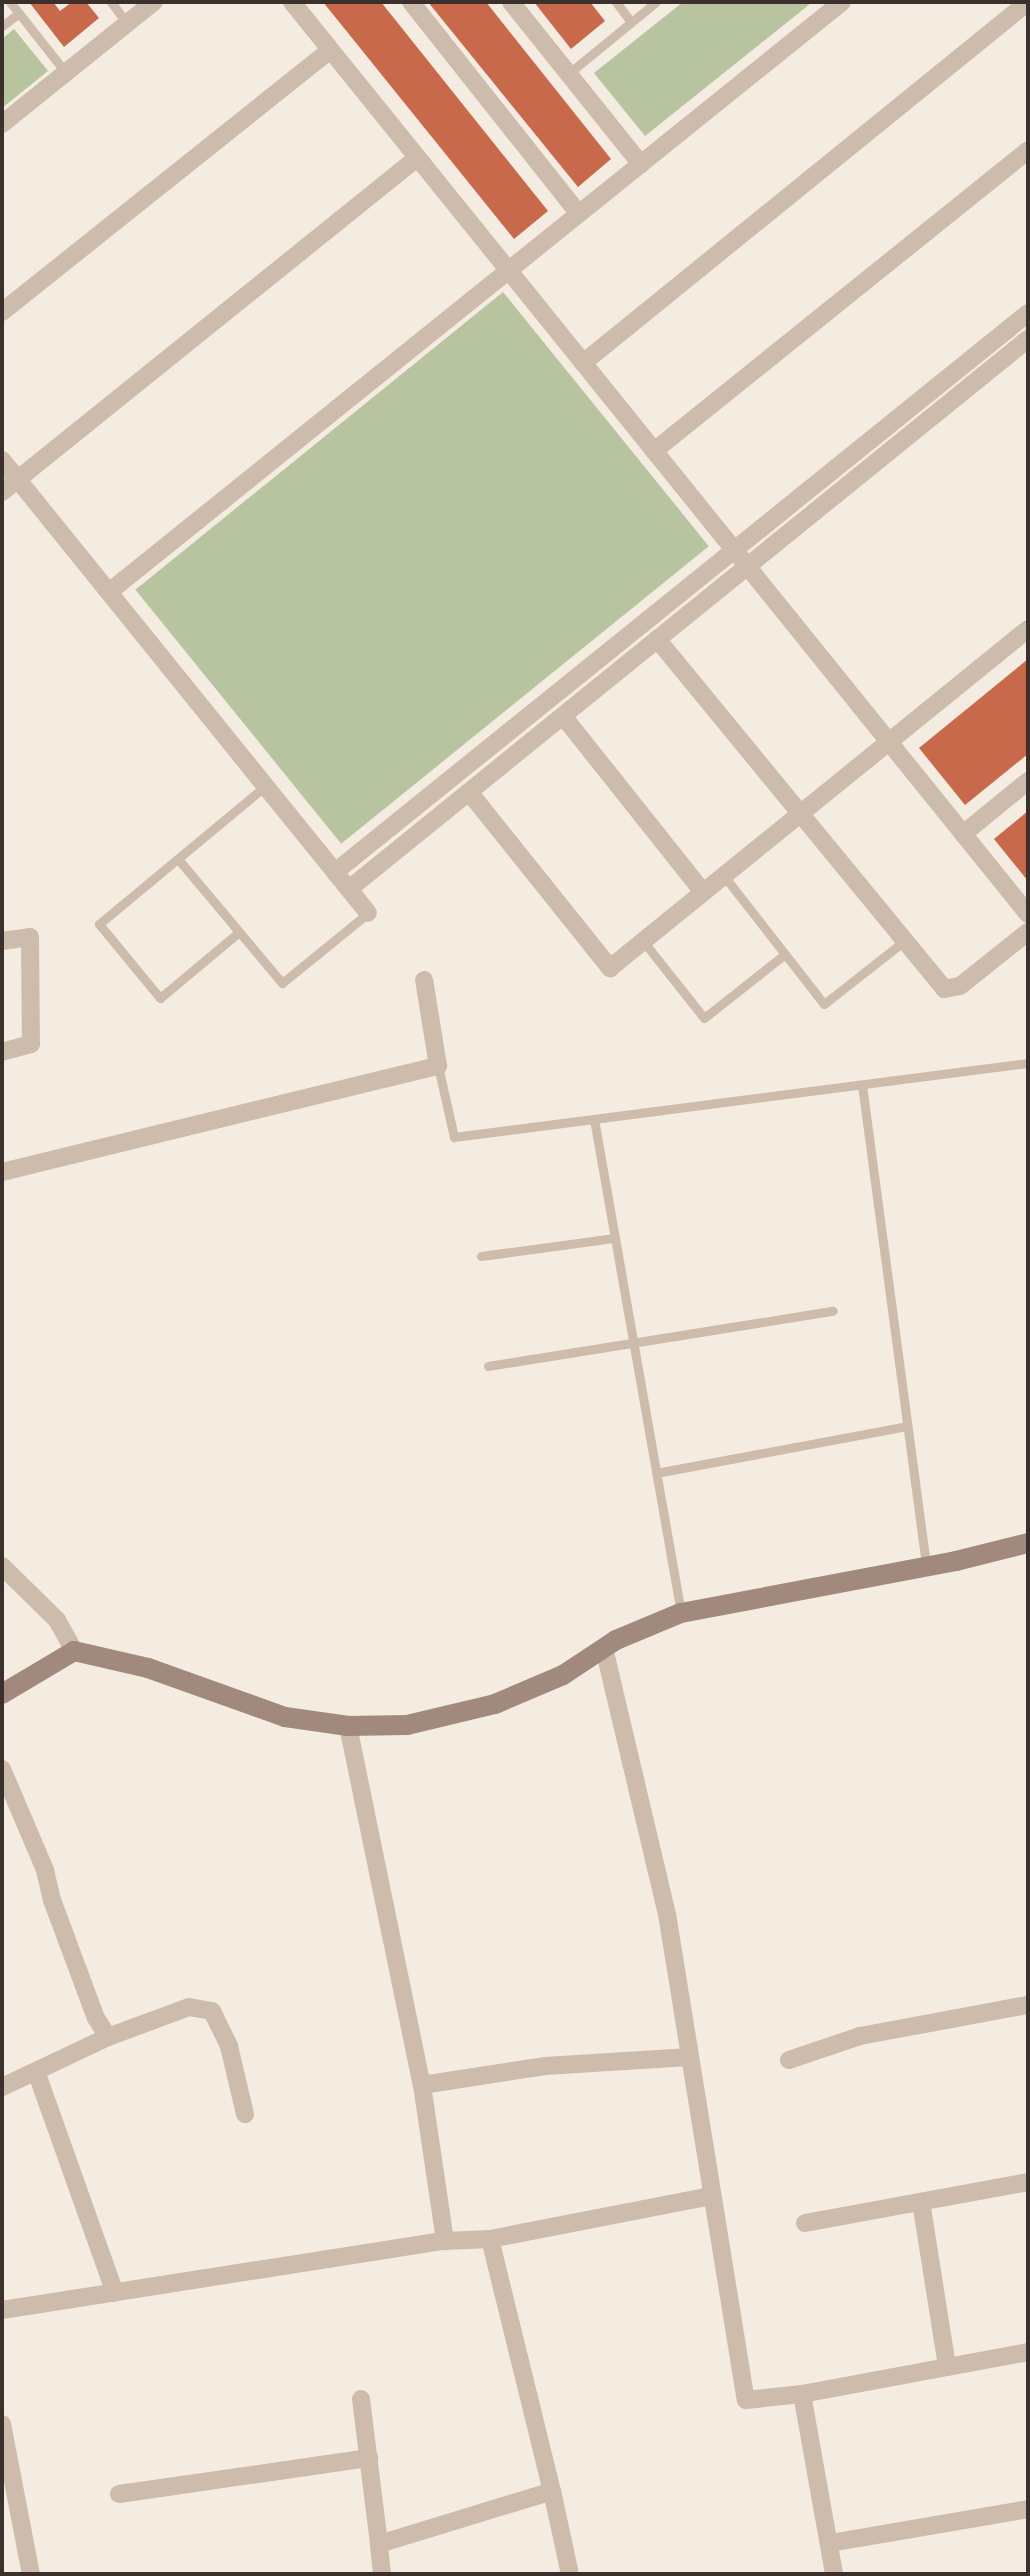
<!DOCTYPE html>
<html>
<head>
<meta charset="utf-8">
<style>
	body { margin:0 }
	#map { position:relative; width:1030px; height:2576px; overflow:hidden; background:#f4ebe1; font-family:Karla,sans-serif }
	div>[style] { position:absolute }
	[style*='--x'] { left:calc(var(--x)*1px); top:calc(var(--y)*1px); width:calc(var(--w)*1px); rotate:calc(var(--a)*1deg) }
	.green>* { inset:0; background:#b8c4a0; transform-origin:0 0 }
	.building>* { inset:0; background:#c8694b }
	.lane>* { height:9px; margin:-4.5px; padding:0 4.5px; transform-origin:4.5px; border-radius:4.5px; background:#cdbbac }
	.street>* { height:18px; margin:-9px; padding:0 9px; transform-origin:9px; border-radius:9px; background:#cdbbac }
	.secondary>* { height:20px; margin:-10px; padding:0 10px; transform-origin:10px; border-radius:10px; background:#a18a7d }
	span { translate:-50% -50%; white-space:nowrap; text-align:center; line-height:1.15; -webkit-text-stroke:7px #fbf5ee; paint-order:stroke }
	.frame { position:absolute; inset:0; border:4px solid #3b302b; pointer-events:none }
</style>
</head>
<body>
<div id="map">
	<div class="green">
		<div style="clip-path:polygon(683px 2px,810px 4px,645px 136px,594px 73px)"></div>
		<div style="clip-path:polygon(14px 29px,48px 71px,2px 108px,2px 39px)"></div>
		<div style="left:503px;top:292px;width:327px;height:473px;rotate:51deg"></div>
	</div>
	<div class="building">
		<div style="clip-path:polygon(29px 2px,53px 2px,60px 11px,72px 2px,86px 2px,99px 18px,64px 47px)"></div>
		<div style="clip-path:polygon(323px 2px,381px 2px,548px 211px,514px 239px)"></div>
		<div style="clip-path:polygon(428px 2px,486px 2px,611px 159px,578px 187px)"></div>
		<div style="clip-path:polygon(534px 2px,590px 2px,605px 21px,571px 49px)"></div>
		<div style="clip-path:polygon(1028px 659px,1028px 754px,965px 805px,919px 748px)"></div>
		<div style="clip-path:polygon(1028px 811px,1028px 881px,994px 839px)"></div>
	</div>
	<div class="lane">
		<div style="--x:10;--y:2;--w:90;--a:51.7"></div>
		<div style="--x:111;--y:2;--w:26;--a:53"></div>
		<div style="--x:616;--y:2;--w:25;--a:53"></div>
		<div style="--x:2;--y:26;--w:21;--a:-37"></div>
		<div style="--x:568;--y:74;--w:114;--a:-39.3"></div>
		<div style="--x:178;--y:859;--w:162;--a:50"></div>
		<div style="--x:282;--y:983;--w:111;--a:-39.1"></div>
		<div style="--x:724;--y:876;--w:162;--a:52"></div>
		<div style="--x:824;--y:1004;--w:102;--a:-38.2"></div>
		<div style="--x:239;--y:932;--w:103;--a:140.1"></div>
		<div style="--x:160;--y:998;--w:96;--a:-129.5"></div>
		<div style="--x:99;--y:924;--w:216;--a:-39.7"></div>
		<div style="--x:643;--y:941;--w:98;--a:51.6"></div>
		<div style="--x:704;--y:1018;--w:103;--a:-38.3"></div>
		<div style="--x:438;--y:1066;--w:73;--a:77.3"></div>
		<div style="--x:454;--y:1137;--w:579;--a:-7.35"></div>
		<div style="--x:862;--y:1085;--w:486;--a:82.4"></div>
		<div style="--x:594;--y:1119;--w:502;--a:80.01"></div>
		<div style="--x:481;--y:1256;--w:135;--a:-7.7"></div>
		<div style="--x:488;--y:1366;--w:349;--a:-9.1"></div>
		<div style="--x:656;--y:1473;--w:255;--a:-10.6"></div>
	</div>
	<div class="street">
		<div style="--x:292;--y:2;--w:1172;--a:51.1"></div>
		<div style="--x:411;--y:2;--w:270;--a:51.6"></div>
		<div style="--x:511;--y:2;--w:208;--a:51.3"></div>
		<div style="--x:2;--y:124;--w:195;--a:-38.8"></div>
		<div style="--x:2;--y:312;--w:420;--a:-38.6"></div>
		<div style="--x:583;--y:363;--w:573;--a:-39.05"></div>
		<div style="--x:654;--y:451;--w:480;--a:-38.8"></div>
		<div style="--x:2;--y:460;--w:582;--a:51.06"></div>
		<div style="--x:2;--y:492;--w:533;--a:-38.83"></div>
		<div style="--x:109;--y:592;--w:941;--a:-38.83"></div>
		<div style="--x:657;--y:639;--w:453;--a:50.6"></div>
		<div style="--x:944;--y:989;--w:16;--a:-11"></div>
		<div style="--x:960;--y:986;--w:87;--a:-38.5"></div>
		<div style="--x:563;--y:716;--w:225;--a:51.5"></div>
		<div style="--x:469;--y:792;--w:226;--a:51.3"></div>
		<div style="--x:610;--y:968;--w:538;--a:-39.04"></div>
		<div style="--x:963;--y:834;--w:84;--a:-39.2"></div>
		<div style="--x:335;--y:872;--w:890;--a:-38.89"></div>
		<div style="--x:349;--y:889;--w:874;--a:-39.01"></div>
		<div style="--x:2;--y:941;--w:28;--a:-8"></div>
		<div style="--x:30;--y:937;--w:107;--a:89.5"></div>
		<div style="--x:31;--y:1044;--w:30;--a:165"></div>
		<div style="--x:2;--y:1172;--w:449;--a:-13.7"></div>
		<div style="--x:438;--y:1066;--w:87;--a:-99.2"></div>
		<div style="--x:2;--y:1566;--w:77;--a:44.5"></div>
		<div style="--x:57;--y:1620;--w:35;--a:61"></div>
		<div style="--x:604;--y:1648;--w:273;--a:76.7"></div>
		<div style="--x:667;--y:1914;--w:492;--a:80.8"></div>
		<div style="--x:746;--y:2400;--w:56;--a:-6.1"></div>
		<div style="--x:802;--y:2394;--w:183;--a:79.9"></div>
		<div style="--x:348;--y:1726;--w:367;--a:78.4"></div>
		<div style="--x:422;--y:2085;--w:158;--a:81.6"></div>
		<div style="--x:2;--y:1769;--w:110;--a:66.9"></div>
		<div style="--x:45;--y:1870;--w:31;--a:77"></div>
		<div style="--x:52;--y:1900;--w:126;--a:69.6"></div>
		<div style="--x:96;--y:2018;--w:22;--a:58"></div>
		<div style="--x:789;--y:2060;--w:75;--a:-18.7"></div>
		<div style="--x:860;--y:2036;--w:171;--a:-10.5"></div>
		<div style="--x:37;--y:2074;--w:232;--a:70.4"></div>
		<div style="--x:422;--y:2085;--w:124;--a:-8.8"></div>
		<div style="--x:545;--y:2066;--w:145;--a:-3.6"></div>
		<div style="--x:2;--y:2087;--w:117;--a:-25.3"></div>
		<div style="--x:108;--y:2037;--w:86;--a:-20.3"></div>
		<div style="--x:189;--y:2007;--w:23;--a:10"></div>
		<div style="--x:212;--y:2011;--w:39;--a:64"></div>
		<div style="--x:229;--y:2046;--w:70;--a:76.8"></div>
		<div style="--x:921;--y:2202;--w:167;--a:81"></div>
		<div style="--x:805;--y:2223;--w:227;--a:-10.4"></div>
		<div style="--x:490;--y:2239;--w:260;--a:76.2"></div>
		<div style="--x:2;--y:2310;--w:448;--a:-8.9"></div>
		<div style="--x:445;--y:2241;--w:45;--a:-2.5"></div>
		<div style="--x:490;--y:2239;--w:226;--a:-11"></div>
		<div style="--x:802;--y:2394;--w:230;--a:-10.5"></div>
		<div style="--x:361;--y:2399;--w:146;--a:82.9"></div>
		<div style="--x:2;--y:2424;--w:153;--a:79.1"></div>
		<div style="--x:119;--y:2494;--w:253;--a:-8.2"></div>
		<div style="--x:830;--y:2543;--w:201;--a:-9.7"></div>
		<div style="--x:382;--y:2574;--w:30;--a:-96"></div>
		<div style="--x:379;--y:2544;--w:181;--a:-17"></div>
		<div style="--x:552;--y:2491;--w:85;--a:77.8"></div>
	</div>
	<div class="secondary">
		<div style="--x:2;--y:1694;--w:84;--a:-30.8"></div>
		<div style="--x:74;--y:1651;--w:76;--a:12.9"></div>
		<div style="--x:148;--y:1668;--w:145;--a:19.7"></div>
		<div style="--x:285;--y:1717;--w:64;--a:8.1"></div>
		<div style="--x:348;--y:1726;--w:59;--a:-1"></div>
		<div style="--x:407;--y:1725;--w:90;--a:-13.4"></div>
		<div style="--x:495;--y:1704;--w:74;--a:-23.1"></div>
		<div style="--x:563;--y:1675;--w:64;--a:-33.4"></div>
		<div style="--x:616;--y:1640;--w:70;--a:-22.6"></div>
		<div style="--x:681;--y:1613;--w:280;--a:-10.7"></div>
		<div style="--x:956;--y:1561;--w:74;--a:-14"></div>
	</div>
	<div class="frame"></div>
</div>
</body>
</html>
